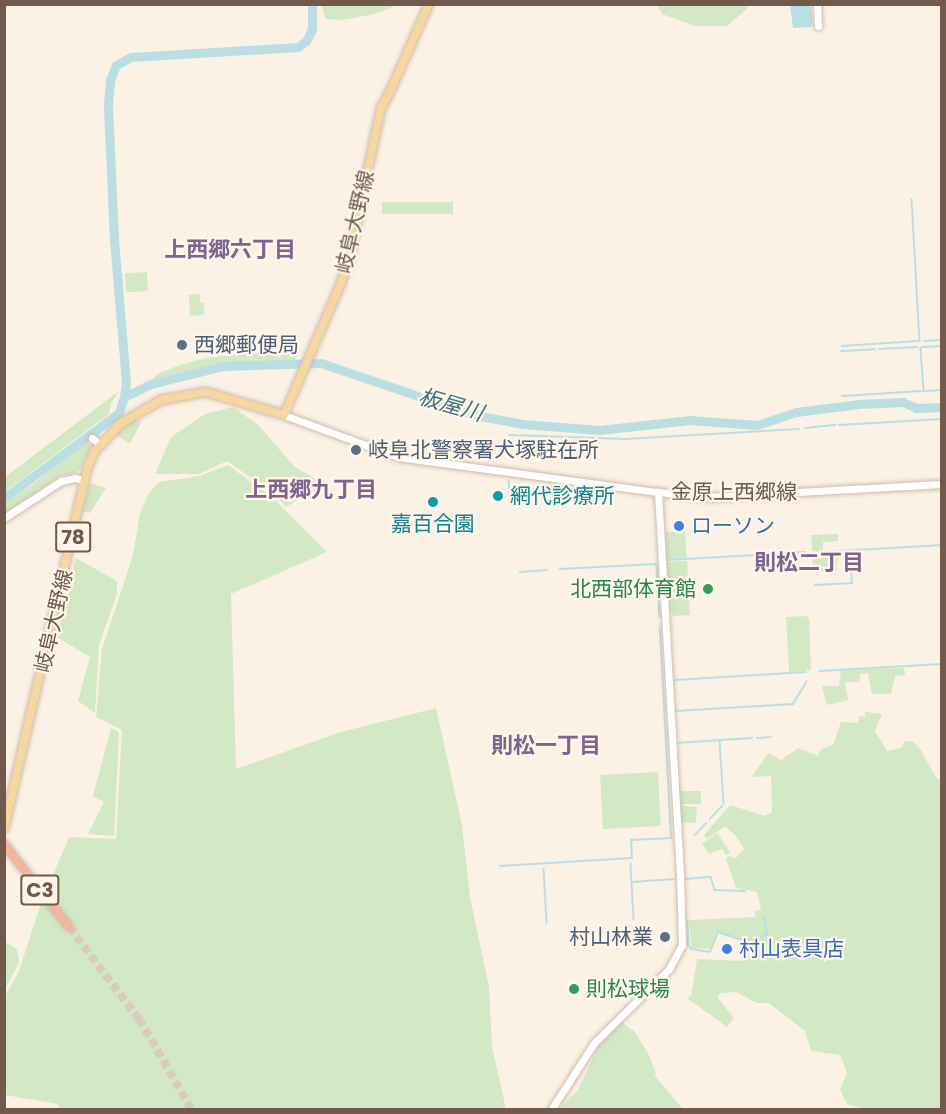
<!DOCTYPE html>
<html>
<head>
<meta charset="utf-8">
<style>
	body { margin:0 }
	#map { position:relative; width:946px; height:1114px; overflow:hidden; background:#fbf2e5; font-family:Poppins,"Noto Sans JP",sans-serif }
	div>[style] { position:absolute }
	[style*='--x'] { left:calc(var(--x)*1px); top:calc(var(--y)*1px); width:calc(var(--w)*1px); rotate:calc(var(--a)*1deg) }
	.green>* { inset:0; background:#d3e8c4; transform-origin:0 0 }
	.water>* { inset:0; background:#bbdee3 }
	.stream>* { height:1.5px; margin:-0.75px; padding:0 0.75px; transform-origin:0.75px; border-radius:0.75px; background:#bbdee3 }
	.river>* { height:9px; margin:-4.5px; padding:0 4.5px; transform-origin:4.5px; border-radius:4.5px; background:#bbdee3 }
	.highway-tunnel>* { height:8px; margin-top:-4px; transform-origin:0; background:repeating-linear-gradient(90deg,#d9ccbf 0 8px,transparent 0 12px) }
	.roads { filter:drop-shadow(0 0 2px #d0bcad) drop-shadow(0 0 2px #d0bcad) }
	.secondary>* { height:7px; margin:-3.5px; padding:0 3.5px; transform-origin:3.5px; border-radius:3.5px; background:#fff }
	.primary>* { height:8px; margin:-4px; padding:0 4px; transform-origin:4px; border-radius:4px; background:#f6d6a1 }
	.highway>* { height:8px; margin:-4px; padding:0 4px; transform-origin:4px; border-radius:4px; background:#f1b5a0 }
	.dots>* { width:16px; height:16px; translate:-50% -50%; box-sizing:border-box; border:3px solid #fef6eb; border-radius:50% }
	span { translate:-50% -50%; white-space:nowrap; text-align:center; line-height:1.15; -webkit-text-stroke:4.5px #fef6eb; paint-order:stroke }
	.shield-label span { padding:2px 4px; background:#fef6eb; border:2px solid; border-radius:4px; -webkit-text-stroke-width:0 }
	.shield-label { font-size:20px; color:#72594c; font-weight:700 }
	.street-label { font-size:21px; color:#72594c }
	.service-label { font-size:21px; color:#4e5e75 }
	.left { translate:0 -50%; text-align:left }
	.right { translate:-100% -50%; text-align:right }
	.culture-label { font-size:21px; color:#0d838f }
	.shop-label { font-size:21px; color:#366cbe }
	.leisure-label { font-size:21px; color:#27864d }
	.neighbourhood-label { font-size:22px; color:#80648e; font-weight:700 }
	.water-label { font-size:22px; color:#43747e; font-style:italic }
	.frame { position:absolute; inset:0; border:6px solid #72594c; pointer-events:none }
</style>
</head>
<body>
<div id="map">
	<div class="green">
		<div style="clip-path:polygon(321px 5px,321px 4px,397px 5px,375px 14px,342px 20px,326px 19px)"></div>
		<div style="clip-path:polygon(747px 5px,748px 8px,727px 26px,695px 26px,662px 14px,657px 5px)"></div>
		<div style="left:453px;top:202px;width:12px;height:71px;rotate:90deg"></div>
		<div style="left:147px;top:272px;width:19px;height:22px;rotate:87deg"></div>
		<div style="clip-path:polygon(200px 294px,200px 302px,204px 303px,204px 315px,190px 316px,189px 295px)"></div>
		<div style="clip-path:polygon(299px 353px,292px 364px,261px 361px,235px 362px,150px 381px,158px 374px,177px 366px,206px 358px,236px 354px)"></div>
		<div style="clip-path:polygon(119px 391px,111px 403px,109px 414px,5px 492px,5px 477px)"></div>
		<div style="clip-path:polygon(233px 407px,258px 425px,295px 467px,314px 478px,317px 489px,286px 507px,273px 493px,227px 461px,199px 474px,155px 474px,171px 437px,205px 414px)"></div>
		<div style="clip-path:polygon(136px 420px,141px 422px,130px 444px,116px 435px,129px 422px)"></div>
		<div style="clip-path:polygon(87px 440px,91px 448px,80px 469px,75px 473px,62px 475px,5px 513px,5px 503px,33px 484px)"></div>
		<div style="clip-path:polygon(228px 465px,273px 498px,327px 552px,231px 594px,236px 769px,341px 732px,436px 708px,462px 825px,470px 897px,489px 987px,492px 1047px,506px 1109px,59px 1110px,58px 1104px,5px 1095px,5px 996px,19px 971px,40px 906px,69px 837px,116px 839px,122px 730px,96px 717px,102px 649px,133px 555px,140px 513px,149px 493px,159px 482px,200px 476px)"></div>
		<div style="clip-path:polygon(90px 483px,106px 488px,90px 513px,82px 511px)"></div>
		<div style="left:685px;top:531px;width:27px;height:20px;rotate:86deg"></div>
		<div style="clip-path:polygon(838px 534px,838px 541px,823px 542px,823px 551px,812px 551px,811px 535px)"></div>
		<div style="clip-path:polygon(839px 552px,836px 571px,813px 572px,812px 554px)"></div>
		<div style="clip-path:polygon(76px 558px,117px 581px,117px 594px,99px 645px,95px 713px,78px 701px,90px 657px,57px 637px)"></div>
		<div style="clip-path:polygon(687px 561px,690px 615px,674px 616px,670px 612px,667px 562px)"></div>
		<div style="clip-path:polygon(806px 616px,809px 619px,811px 670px,789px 672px,786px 617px)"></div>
		<div style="clip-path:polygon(904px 668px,905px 675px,895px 676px,891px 694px,872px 694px,868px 673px,860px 674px,859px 682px,845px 682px,848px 700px,827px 705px,822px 686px,839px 686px,841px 670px)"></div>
		<div style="clip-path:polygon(865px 712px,882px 714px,875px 731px,887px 751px,901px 748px,905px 741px,914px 742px,922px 752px,935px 776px,941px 781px,941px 1109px,864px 1109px,847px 1104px,840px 1089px,847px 1073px,840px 1055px,811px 1051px,805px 1031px,769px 1003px,757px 1003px,736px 992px,721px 993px,717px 997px,734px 1018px,727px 1027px,687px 998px,691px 996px,697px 959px,741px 961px,747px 943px,717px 931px,711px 949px,692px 948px,689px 920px,755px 917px,755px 911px,761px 910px,757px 892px,736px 888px,726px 859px,728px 856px,736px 858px,744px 849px,736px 836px,725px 826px,707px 839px,704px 835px,730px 805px,765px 816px,772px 812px,771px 776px,751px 777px,769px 753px,781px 760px,798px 748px,818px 756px,821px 749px,833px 745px,841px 722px,858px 723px,859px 716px,865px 717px)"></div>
		<div style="clip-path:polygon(111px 728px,119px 732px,114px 836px,88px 834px,104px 802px,93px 796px)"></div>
		<div style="left:658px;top:772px;width:54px;height:58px;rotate:87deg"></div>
		<div style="left:701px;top:791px;width:13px;height:22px;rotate:90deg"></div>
		<div style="left:697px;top:807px;width:16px;height:17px;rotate:94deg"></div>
		<div style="clip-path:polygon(717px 833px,730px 852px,726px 855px,722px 849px,709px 854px,702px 844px)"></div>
		<div style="clip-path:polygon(5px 942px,17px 949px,19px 963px,5px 989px)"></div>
		<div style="clip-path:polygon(621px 1022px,635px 1032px,649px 1055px,656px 1073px,654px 1075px,683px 1109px,560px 1109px,578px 1090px,599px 1045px)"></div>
	</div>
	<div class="water">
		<div style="clip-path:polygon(790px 5px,811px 5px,813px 24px,811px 27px,793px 28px)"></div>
	</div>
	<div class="stream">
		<div style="--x:912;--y:199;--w:142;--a:86.8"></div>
		<div style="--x:924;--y:341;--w:18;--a:-3"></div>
		<div style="--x:842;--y:346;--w:76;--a:-3.8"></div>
		<div style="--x:922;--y:347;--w:20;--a:-3"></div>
		<div style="--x:921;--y:348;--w:43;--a:86"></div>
		<div style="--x:924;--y:391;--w:18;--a:-3"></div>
		<div style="--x:879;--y:349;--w:38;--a:-3"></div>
		<div style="--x:841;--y:351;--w:34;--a:-3"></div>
		<div style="--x:842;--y:396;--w:79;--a:-3.6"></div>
		<div style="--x:839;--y:425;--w:103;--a:-3.3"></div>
		<div style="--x:805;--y:428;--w:31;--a:-6"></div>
		<div style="--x:509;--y:435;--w:116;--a:2"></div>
		<div style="--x:625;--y:439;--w:174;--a:-3.3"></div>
		<div style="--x:509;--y:481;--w:21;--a:85"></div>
		<div style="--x:839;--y:551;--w:103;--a:-3.3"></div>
		<div style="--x:813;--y:553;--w:23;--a:-5"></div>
		<div style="--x:668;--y:560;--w:137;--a:-3.3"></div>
		<div style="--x:657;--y:566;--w:51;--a:86.6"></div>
		<div style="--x:560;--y:569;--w:96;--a:-3"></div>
		<div style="--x:520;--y:572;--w:27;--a:-4"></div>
		<div style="--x:815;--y:585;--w:37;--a:-3"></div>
		<div style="--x:852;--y:583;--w:32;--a:-94"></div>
		<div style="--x:820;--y:671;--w:122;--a:-3.3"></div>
		<div style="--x:675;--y:680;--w:131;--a:-3.5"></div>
		<div style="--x:676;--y:711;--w:117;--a:-3.4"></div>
		<div style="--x:793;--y:704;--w:26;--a:-59"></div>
		<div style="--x:757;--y:738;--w:14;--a:-4"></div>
		<div style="--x:720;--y:741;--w:62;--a:86.3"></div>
		<div style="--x:676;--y:743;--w:76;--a:-3.8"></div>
		<div style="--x:710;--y:819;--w:18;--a:-47"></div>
		<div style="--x:695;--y:835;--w:16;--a:-47"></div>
		<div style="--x:631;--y:864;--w:55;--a:86.9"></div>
		<div style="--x:500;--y:866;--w:132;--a:-3.5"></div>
		<div style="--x:632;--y:858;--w:18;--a:-93"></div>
		<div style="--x:631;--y:840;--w:40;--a:-2.9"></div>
		<div style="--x:671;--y:838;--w:210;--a:-93"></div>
		<div style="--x:544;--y:869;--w:54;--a:86.8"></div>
		<div style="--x:686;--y:879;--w:25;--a:-5"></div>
		<div style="--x:711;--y:877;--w:14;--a:73"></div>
		<div style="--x:715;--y:890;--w:30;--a:2"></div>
		<div style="--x:633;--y:882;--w:41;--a:-4.2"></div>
		<div style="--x:688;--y:921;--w:24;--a:88"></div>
		<div style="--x:689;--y:945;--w:5;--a:53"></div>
		<div style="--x:692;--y:949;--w:18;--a:9"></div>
		<div style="--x:710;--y:952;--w:22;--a:-68"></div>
		<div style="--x:718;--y:932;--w:28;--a:18"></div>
		<div style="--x:745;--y:941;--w:23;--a:-15"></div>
		<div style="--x:767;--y:935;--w:19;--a:-99"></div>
	</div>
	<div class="river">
		<div style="--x:124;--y:397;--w:30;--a:-26"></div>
		<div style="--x:151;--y:384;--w:75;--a:-13.9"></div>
		<div style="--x:224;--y:366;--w:97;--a:-1.8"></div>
		<div style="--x:321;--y:363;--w:162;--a:18.8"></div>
		<div style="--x:474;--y:415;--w:50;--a:10.4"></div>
		<div style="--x:523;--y:424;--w:76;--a:4.5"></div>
		<div style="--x:599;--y:430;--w:92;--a:-6.3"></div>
		<div style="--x:690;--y:420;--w:67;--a:4.3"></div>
		<div style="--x:757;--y:425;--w:41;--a:-18.4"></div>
		<div style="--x:796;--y:412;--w:64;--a:-7.2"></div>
		<div style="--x:859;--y:404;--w:44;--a:-2.6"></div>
		<div style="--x:903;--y:402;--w:14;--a:25"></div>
		<div style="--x:916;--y:408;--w:26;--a:-2"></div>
		<div style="--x:4;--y:498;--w:143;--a:-36.5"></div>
		<div style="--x:119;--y:413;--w:17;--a:-73"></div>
		<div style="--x:124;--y:397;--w:15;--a:-82"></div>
		<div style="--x:126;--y:382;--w:144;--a:-94.8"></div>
		<div style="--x:114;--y:239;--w:134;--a:-92.6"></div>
		<div style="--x:108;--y:105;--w:25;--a:-85"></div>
		<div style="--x:110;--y:80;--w:16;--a:-68"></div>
		<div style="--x:116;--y:65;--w:17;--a:-28"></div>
		<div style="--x:131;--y:57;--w:167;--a:-3.4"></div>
		<div style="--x:298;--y:47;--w:10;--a:-37"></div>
		<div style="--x:306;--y:41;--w:13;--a:-63"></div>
		<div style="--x:312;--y:29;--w:25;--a:-90"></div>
	</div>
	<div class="highway-tunnel">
		<div style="--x:69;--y:927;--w:116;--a:52.7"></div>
		<div style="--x:139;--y:1019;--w:105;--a:59.8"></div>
	</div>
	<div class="roads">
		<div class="secondary">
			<div style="--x:817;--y:4;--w:22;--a:87"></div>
			<div style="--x:284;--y:415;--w:121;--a:20.2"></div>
			<div style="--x:398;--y:457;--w:262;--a:7.7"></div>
			<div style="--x:658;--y:492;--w:51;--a:5.6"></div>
			<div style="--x:709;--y:497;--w:233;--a:-3.2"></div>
			<div style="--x:92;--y:438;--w:9;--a:41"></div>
			<div style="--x:4;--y:518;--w:68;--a:-33"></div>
			<div style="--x:61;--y:481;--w:14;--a:-12"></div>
			<div style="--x:75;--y:478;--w:9;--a:13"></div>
			<div style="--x:551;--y:1110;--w:80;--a:-57.3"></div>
			<div style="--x:594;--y:1043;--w:105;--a:-44.6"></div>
			<div style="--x:669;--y:969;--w:27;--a:-62"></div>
			<div style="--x:682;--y:945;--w:71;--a:-91.6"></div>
			<div style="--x:680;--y:874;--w:383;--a:-93.3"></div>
		</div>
		<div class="primary">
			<div style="--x:4;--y:829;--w:373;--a:-77"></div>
			<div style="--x:88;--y:466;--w:17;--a:-65"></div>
			<div style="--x:95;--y:451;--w:37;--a:-47"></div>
			<div style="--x:120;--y:424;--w:48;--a:-30.3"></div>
			<div style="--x:161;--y:400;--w:46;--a:-10.1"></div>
			<div style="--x:206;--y:392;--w:81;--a:16.4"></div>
			<div style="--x:284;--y:415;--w:144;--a:-66.6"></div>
			<div style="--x:341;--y:283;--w:29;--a:-72"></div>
			<div style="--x:350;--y:255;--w:150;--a:-78.1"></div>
			<div style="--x:381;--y:108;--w:18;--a:-61"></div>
			<div style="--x:390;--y:92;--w:96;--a:-66.1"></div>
		</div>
		<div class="highway">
			<div style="--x:4;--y:844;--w:105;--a:51.9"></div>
		</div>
	</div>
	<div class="dots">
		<div style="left:182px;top:345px;background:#5c6f8a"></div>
		<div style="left:356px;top:450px;background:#5c6f8a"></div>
		<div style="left:498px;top:496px;background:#0f9aa8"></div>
		<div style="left:433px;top:502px;background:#0f9aa8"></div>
		<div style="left:679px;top:526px;background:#3f7fe0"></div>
		<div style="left:708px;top:589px;background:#2e9e5b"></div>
		<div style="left:665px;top:937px;background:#5c6f8a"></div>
		<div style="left:727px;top:949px;background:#3f7fe0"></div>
		<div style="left:574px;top:989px;background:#2e9e5b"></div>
	</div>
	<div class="shield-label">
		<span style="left:73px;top:537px">78</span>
		<span style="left:40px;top:890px">C3</span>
	</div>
	<div class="street-label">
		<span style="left:355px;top:222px;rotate:-77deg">岐阜大野線</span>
		<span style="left:734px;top:492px">金原上西郷線</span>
		<span style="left:54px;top:621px;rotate:-77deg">岐阜大野線</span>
	</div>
	<div class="service-label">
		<span class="left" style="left:194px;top:345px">西郷郵便局</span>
		<span class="left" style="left:368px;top:450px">岐阜北警察署犬塚駐在所</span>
		<span class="right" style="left:653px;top:937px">村山林業</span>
	</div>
	<div class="culture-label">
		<span class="left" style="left:510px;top:496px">網代診療所</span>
		<span style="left:433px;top:524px">嘉百合園</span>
	</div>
	<div class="shop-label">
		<span class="left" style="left:691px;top:526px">ローソン</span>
		<span class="left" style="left:739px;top:949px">村山表具店</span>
	</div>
	<div class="leisure-label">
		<span class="right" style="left:696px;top:589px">北西部体育館</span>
		<span class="left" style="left:586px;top:989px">則松球場</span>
	</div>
	<div class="neighbourhood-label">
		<span style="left:230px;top:250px">上西郷六丁目</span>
		<span style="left:311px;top:490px">上西郷九丁目</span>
		<span style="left:809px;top:563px">則松二丁目</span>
		<span style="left:546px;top:746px">則松一丁目</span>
	</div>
	<div class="water-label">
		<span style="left:451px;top:405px;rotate:16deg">板屋川</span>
	</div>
	<div class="frame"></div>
</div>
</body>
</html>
